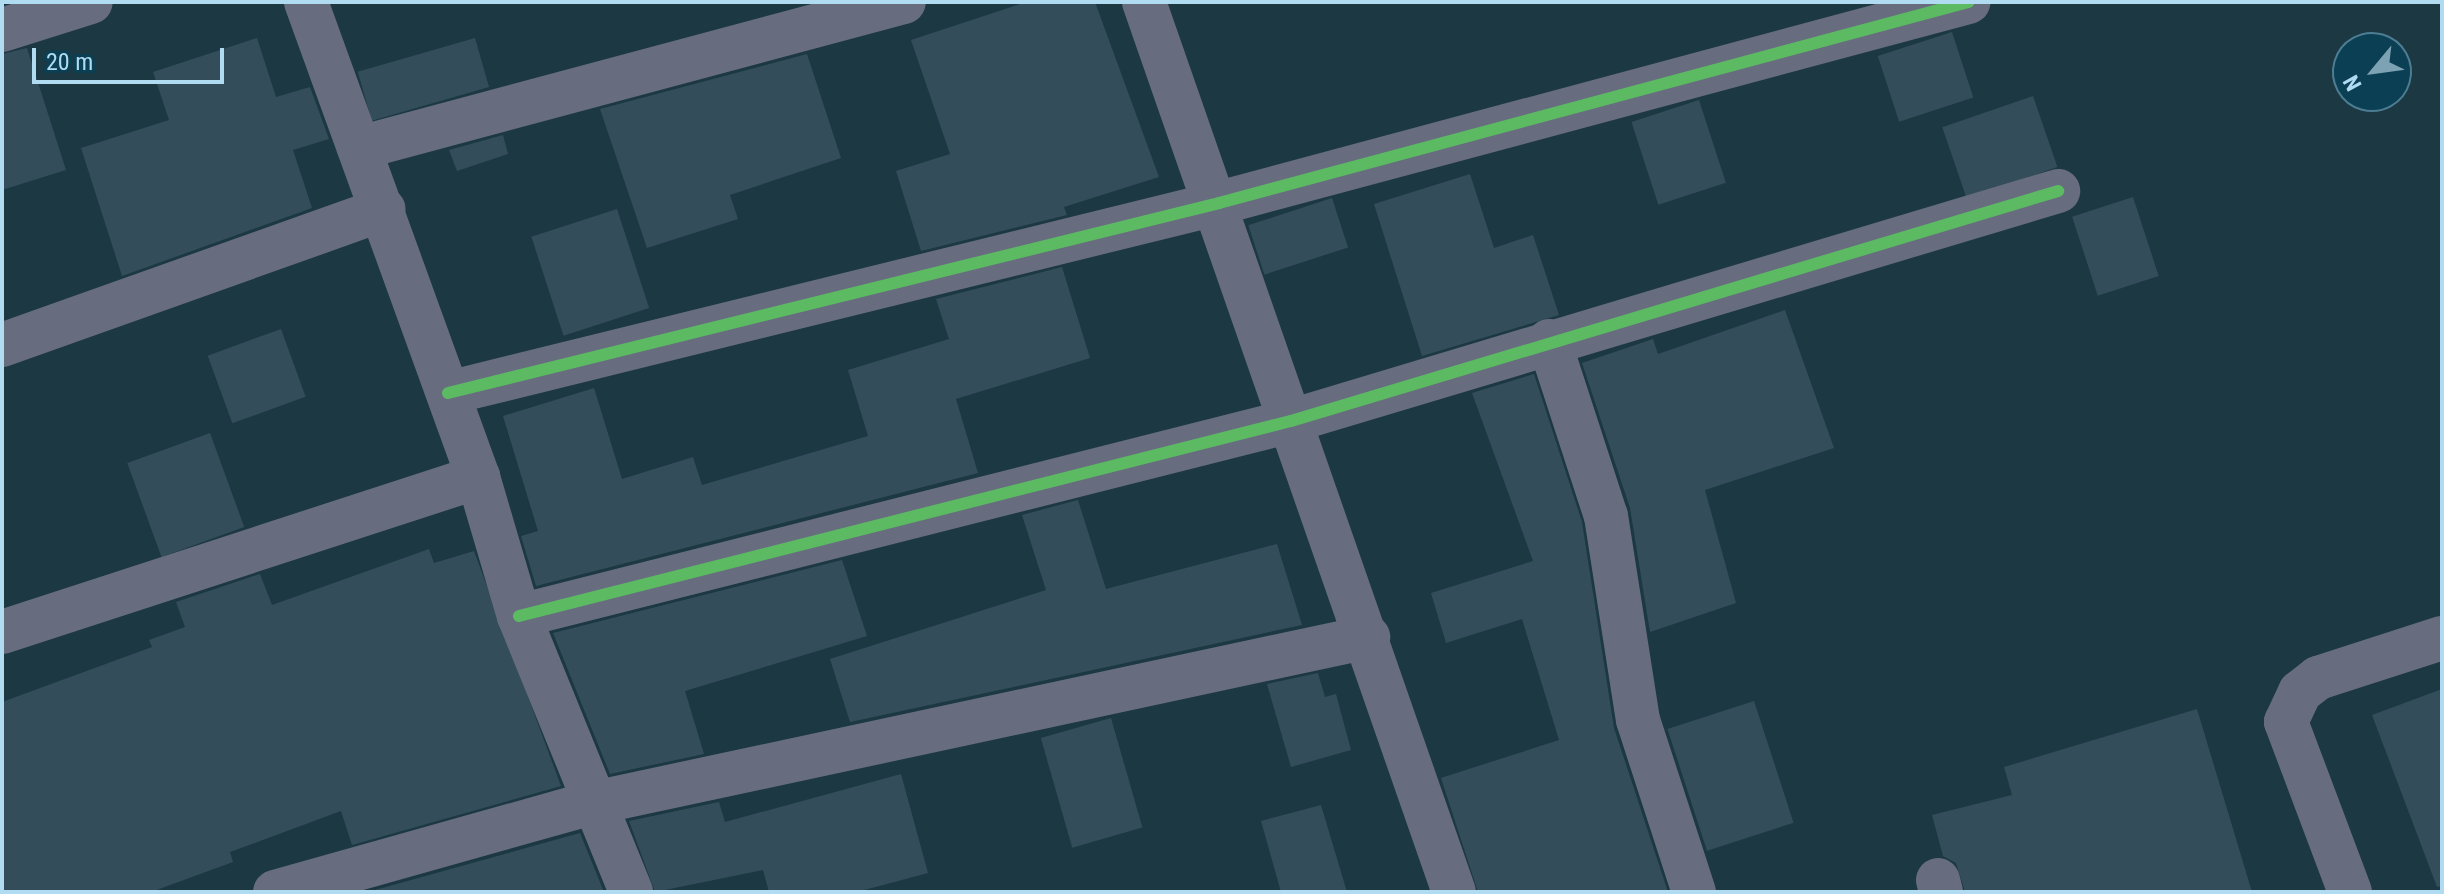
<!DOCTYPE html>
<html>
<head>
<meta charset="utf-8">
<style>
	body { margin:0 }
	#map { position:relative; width:2444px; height:894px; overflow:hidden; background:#1c3843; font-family:"Roboto Condensed",sans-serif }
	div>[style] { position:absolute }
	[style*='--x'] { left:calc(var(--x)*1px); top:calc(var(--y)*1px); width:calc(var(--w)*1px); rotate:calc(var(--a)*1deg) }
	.building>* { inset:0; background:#334e5a; transform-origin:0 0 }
	.minor>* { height:44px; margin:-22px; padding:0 22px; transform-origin:22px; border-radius:22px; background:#676d7f }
	.cycleway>* { height:12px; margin:-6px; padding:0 6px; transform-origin:6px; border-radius:6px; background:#5cba63 }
	span { translate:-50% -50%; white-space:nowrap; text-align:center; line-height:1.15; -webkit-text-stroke:7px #0b3f54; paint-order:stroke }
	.frame { position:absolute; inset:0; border:4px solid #b1dbf0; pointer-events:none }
	.north { position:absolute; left:2332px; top:32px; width:80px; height:80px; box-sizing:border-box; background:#0b3f54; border:2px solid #4d7d92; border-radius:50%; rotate:241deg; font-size:22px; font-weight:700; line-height:32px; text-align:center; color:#b1dbf0 }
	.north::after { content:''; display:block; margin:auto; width:28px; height:36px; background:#7da2b3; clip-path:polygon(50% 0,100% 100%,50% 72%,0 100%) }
	.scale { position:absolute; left:32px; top:48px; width:192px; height:36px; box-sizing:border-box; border:4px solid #b1dbf0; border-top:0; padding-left:10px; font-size:24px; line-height:28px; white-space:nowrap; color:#b1dbf0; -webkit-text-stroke:6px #0b3f54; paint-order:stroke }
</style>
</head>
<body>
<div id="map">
	<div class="building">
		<div style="clip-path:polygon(1026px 2px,1095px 2px,1159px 177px,1064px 207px,1067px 215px,921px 251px,896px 171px,950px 154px,911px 40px)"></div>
		<div style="left:1952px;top:32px;width:69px;height:78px;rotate:72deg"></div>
		<div style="clip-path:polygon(257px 38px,276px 97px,310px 87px,329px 139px,293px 150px,312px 208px,122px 276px,81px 148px,169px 120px,153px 72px)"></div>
		<div style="left:475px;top:38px;width:51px;height:122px;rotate:74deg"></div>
		<div style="clip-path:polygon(27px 48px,66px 170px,2px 190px,2px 54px)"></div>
		<div style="clip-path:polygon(807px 54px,841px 158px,730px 195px,738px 219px,647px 248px,600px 109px)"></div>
		<div style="left:2033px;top:96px;width:75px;height:96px;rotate:71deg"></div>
		<div style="left:1699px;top:100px;width:87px;height:71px;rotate:72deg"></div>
		<div style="clip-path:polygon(503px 135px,508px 154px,457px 171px,449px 150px)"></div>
		<div style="clip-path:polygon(1470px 174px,1494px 248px,1533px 235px,1559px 315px,1422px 356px,1374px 204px)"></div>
		<div style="left:2133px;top:197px;width:83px;height:64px;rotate:72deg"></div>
		<div style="left:1332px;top:198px;width:52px;height:88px;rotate:72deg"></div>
		<div style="left:617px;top:209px;width:104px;height:90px;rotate:72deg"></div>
		<div style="clip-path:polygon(1062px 267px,1090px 358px,956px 399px,978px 473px,536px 586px,521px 536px,538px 531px,503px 416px,594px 388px,622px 479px,693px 457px,702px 485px,868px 436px,848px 370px,949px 339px,936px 299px)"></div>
		<div style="clip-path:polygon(1785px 310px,1834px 448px,1705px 490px,1736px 603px,1650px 632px,1630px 508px,1582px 363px,1653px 339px,1658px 354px)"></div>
		<div style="left:281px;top:329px;width:72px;height:78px;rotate:70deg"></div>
		<div style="clip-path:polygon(1534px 374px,1582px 522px,1614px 728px,1668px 892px,1478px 892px,1441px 778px,1559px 740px,1522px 619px,1446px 643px,1431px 593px,1533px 561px,1472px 393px)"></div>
		<div style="left:210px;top:433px;width:100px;height:88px;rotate:70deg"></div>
		<div style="clip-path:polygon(1078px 500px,1106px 589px,1277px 544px,1302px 625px,850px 722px,830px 659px,1046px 590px,1022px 515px)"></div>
		<div style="clip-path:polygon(429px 549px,434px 563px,474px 551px,561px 786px,352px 845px,341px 811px,230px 852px,233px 862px,151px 892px,2px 892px,2px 702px,152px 647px,149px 640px,185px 627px,176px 602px,260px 574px,272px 605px)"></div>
		<div style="clip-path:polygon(842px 560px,867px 636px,685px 691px,704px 754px,610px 774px,553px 633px)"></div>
		<div style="clip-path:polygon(1318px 673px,1325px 697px,1336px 694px,1351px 750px,1291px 767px,1267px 684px)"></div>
		<div style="clip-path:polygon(2442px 689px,2442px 886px,2437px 887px,2372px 715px)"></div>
		<div style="left:1754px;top:701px;width:128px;height:91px;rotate:72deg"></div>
		<div style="clip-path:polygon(2197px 709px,2252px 892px,1965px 892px,1956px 863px,1943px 856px,1932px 815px,2012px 795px,2004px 767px)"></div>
		<div style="left:1111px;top:718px;width:114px;height:73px;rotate:74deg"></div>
		<div style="clip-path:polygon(901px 774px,928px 873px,857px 892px,769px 892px,763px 870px,655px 892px,629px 821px,719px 802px,725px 822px)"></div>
		<div style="clip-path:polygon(1321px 805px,1347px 892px,1281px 892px,1261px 821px)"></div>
		<div style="clip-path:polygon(580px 833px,604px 892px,368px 892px)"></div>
	</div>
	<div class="minor">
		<div style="--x:306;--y:2;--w:505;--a:70.09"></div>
		<div style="--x:478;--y:477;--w:145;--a:73.6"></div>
		<div style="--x:519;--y:616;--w:298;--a:67.9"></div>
		<div style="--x:1144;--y:2;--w:942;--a:70.8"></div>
		<div style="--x:2;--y:30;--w:93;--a:-17.5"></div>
		<div style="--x:359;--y:148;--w:564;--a:-15"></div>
		<div style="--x:1549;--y:341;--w:184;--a:72"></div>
		<div style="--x:1606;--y:516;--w:206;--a:81.1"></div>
		<div style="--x:1638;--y:720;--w:181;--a:72"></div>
		<div style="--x:2;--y:345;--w:405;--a:-19.6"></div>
		<div style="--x:448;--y:393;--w:794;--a:-13.84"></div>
		<div style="--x:1219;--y:203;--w:776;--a:-15.02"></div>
		<div style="--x:519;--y:616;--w:796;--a:-14.18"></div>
		<div style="--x:1291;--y:421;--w:801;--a:-16.69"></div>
		<div style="--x:2;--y:632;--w:501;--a:-18.04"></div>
		<div style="--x:1938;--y:880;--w:12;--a:76"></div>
		<div style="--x:275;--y:892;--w:326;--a:-15.7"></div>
		<div style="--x:589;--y:804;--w:797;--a:-12.1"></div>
		<div style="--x:2350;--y:892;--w:182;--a:-110.6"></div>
		<div style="--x:2286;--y:722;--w:33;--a:-65"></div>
		<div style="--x:2300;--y:692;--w:23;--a:-38"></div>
		<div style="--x:2318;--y:678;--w:130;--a:-17.9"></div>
	</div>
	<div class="cycleway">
		<div style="--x:448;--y:393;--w:794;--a:-13.84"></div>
		<div style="--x:1219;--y:203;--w:776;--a:-15.02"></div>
		<div style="--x:519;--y:616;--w:796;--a:-14.18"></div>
		<div style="--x:1291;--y:421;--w:801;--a:-16.69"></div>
	</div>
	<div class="frame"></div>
	<div class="north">N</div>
	<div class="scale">20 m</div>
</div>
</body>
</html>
